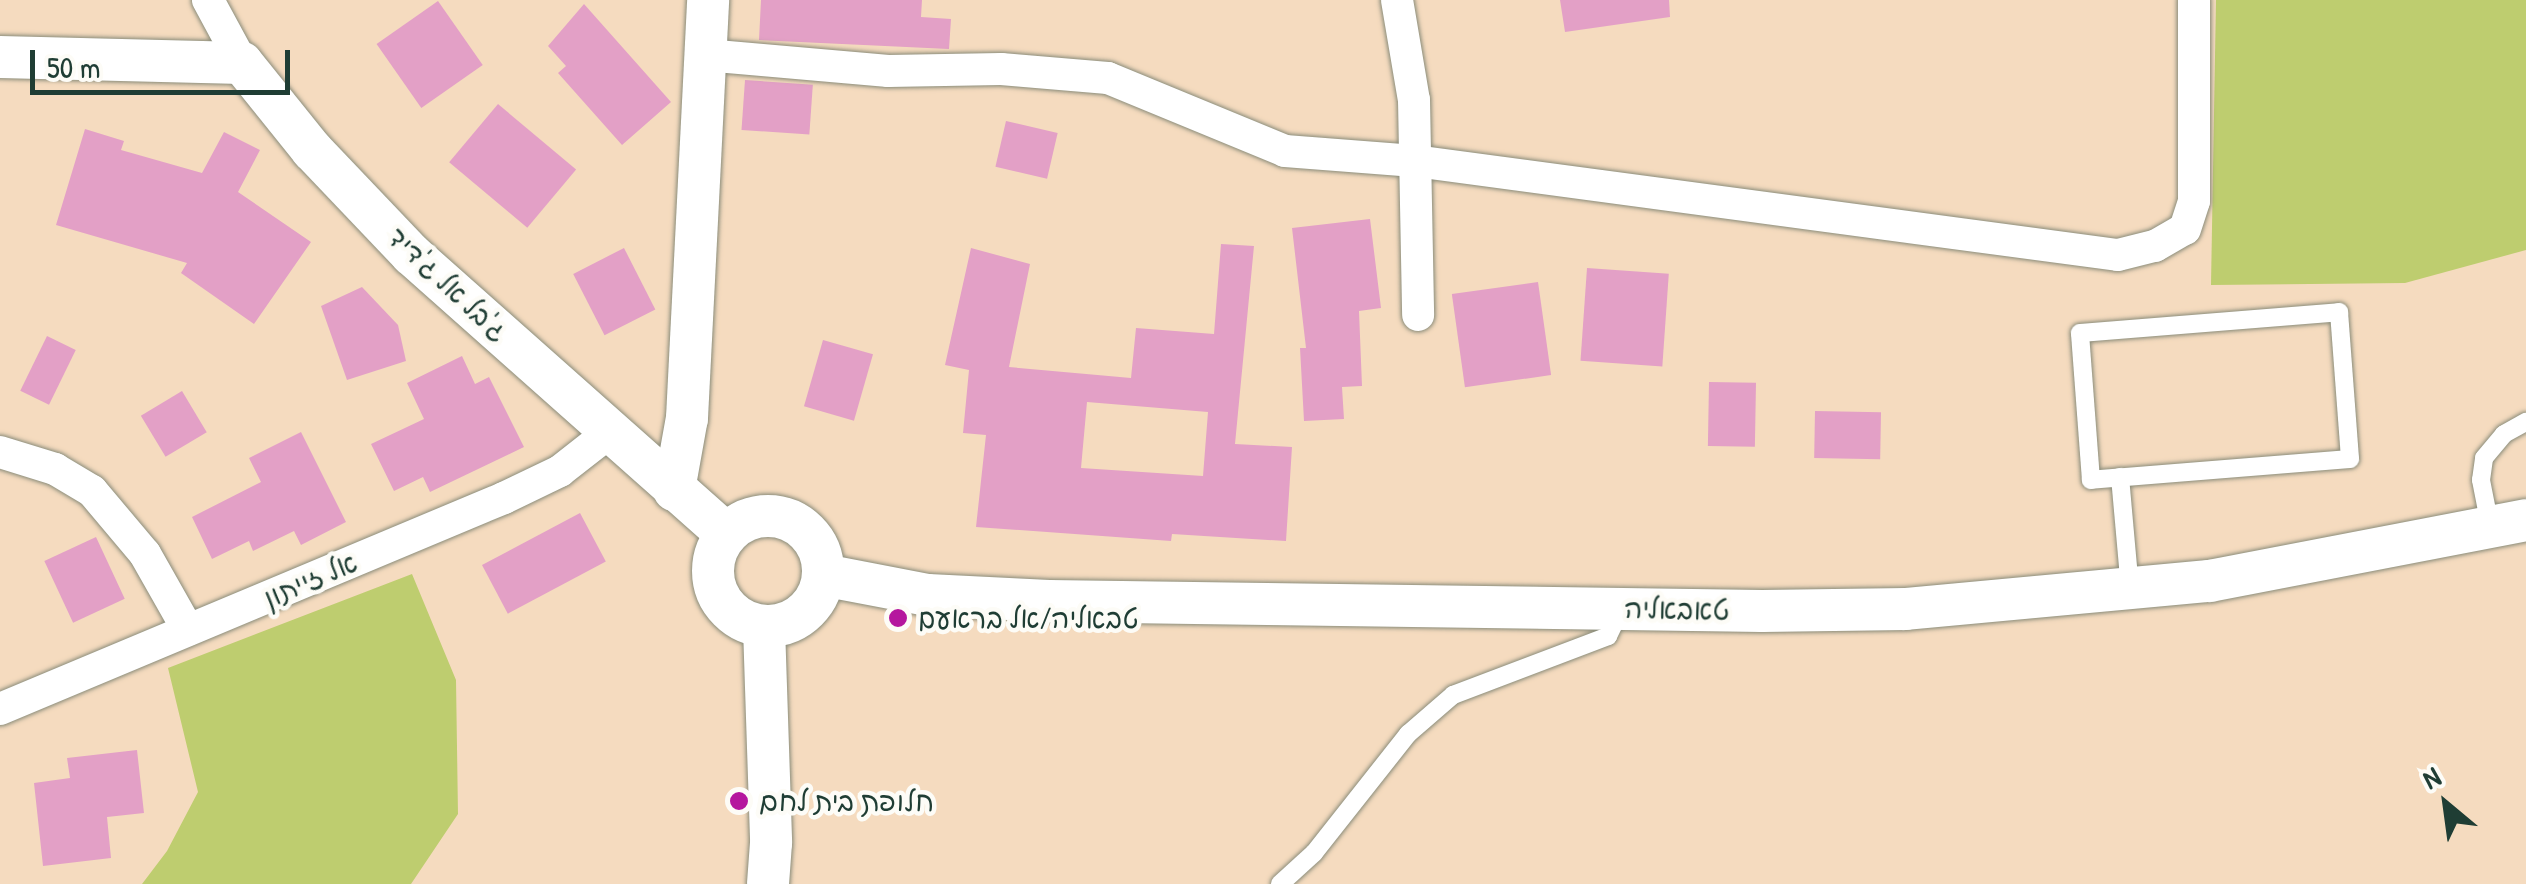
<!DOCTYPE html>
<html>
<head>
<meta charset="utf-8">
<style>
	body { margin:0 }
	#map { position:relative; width:2526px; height:884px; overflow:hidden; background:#f5dbbf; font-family:"Patrick Hand","Playpen Sans Hebrew",sans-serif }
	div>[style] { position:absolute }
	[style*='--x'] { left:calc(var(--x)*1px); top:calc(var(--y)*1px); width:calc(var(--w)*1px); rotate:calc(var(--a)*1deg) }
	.green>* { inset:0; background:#becd6f }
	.building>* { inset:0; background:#e3a0c6; transform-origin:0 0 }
	.roads { filter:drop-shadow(0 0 2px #8a8c7a) drop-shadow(0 0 2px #8a8c7a) }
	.service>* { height:18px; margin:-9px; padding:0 9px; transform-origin:9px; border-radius:9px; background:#fff }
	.minor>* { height:32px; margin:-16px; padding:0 16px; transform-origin:16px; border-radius:16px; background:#fff }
	.tertiary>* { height:42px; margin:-21px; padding:0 21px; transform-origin:21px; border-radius:21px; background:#fff }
	.tertiary>.ring { margin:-21px; padding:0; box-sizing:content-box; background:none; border:42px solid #fff; border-radius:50% }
	.dots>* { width:28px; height:28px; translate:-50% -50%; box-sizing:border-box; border:5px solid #fdfcf7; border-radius:50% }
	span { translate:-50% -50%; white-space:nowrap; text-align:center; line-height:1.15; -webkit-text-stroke:9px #fdfcf7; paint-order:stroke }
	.street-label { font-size:28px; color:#1f3d34 }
	.poi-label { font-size:28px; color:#1f3d34 }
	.left { translate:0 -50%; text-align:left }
	.north { position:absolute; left:2396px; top:754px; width:100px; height:100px; -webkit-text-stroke:8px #fdfcf7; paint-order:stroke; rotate:331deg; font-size:28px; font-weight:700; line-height:40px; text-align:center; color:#1f3d34 }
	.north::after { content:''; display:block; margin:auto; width:35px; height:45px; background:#1f3d34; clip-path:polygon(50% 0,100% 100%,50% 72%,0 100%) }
	.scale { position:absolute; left:30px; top:50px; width:260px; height:45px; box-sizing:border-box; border:5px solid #1f3d34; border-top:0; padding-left:12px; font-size:30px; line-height:35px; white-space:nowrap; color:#1f3d34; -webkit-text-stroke:8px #fdfcf7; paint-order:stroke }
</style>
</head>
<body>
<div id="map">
	<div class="green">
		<div style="clip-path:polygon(2216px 0,2526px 0,2526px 250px,2405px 283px,2211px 285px)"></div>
		<div style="clip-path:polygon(412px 574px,456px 680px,458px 814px,411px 884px,142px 884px,167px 851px,198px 792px,168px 668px)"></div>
	</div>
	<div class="building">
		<div style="clip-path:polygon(761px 0,922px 0,921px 17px,951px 19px,949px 49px,759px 40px)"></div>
		<div style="clip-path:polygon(1560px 0,1669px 0,1670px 17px,1565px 32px)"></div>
		<div style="left:438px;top:1px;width:78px;height:75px;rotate:55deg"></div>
		<div style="clip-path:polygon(584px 4px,671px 102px,622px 145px,558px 73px,566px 66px,548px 46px)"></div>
		<div style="left:745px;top:80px;width:68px;height:50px;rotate:4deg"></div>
		<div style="left:498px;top:104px;width:102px;height:76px;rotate:40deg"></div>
		<div style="left:1006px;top:121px;width:53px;height:47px;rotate:13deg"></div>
		<div style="clip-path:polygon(85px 129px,124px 141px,121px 150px,202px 173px,224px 132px,260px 150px,238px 192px,311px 242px,254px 324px,181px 273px,187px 263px,56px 225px)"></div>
		<div style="clip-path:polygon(1370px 219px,1381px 308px,1359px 311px,1362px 386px,1342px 387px,1344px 419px,1304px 421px,1300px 348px,1306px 348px,1292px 228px)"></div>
		<div style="clip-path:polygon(evenodd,1221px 244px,1254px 246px,1235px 444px,1292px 447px,1286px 541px,1172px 534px,1171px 541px,976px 527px,986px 435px,963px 433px,969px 370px,945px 365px,971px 248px,1030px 264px,1009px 367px,1131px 378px,1136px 328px,1214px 334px,1221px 244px,1087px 402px,1208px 412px,1203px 476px,1081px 468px,1087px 402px)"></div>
		<div style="left:624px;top:248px;width:69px;height:57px;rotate:63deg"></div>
		<div style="left:1587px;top:268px;width:82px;height:93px;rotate:4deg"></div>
		<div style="left:1538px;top:282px;width:94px;height:87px;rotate:82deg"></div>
		<div style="clip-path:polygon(362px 287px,398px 325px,406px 361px,347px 380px,321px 306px)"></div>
		<div style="left:47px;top:336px;width:32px;height:61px;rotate:26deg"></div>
		<div style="left:823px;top:340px;width:52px;height:69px;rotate:16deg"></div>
		<div style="clip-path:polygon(462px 356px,475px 384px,489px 377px,524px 447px,430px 492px,423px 477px,394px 491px,371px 444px,424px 419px,407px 383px)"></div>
		<div style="left:1709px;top:382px;width:47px;height:64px;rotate:1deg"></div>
		<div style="left:182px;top:391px;width:48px;height:48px;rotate:59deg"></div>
		<div style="left:1815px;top:411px;width:66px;height:47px;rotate:1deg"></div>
		<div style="clip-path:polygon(301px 432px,346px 522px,301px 545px,294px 531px,253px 551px,249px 541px,212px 559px,192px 517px,261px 482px,249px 458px)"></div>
		<div style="left:580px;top:513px;width:55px;height:111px;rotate:62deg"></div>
		<div style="left:96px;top:537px;width:68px;height:57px;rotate:65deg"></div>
		<div style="clip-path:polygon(137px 750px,144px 813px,107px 817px,111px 858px,43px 866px,34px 783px,70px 778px,67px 758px)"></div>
	</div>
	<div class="roads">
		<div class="service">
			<div style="--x:2339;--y:312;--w:147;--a:85.7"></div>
			<div style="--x:2350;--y:459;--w:260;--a:175.4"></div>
			<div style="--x:2091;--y:480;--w:147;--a:-94.3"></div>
			<div style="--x:2080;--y:333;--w:260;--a:-4.6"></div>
			<div style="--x:2120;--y:477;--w:113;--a:84.9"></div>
			<div style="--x:2490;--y:526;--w:47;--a:-101.1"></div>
			<div style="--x:2481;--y:480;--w:22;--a:-82"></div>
			<div style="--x:2484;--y:458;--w:31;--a:-50"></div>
			<div style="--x:2504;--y:434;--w:25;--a:-29"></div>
			<div style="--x:1280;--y:884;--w:46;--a:-42.4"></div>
			<div style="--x:1314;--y:853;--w:152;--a:-51.7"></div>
			<div style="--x:1408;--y:734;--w:60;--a:-40.9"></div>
			<div style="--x:1453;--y:695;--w:166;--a:-20.8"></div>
			<div style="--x:1608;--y:636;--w:28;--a:-64"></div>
		</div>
		<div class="minor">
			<div style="--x:208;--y:0;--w:72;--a:61.6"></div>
			<div style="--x:1397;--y:0;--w:101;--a:80.4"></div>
			<div style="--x:1414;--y:100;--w:215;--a:88.9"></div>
			<div style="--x:705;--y:55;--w:184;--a:5"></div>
			<div style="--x:888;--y:71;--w:113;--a:-1"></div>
			<div style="--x:1001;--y:69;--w:107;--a:4.8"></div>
			<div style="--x:1108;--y:78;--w:191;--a:22.4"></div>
			<div style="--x:1285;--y:151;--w:130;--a:4.4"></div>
			<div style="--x:1415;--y:161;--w:709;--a:7.62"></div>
			<div style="--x:2118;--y:255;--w:38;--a:-14"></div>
			<div style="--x:2155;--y:246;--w:34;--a:-30"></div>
			<div style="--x:2185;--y:229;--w:29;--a:-72"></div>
			<div style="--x:2194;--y:201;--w:201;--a:-90"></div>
			<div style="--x:0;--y:452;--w:58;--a:17.2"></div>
			<div style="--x:55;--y:469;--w:43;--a:30.7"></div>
			<div style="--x:92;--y:491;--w:82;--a:49.9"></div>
			<div style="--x:145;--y:554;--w:87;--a:60.5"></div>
			<div style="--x:0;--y:709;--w:546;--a:-22.72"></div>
			<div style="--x:504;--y:498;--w:62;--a:-25.7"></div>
			<div style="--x:560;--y:471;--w:63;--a:-38"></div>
		</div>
		<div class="tertiary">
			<div style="--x:0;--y:57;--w:242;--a:1.4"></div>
			<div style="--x:242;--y:63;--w:112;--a:51.2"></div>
			<div style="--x:312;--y:150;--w:144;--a:46.4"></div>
			<div style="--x:411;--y:254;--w:421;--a:41.6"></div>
			<div style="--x:674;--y:490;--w:73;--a:-79.8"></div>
			<div style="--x:687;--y:418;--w:419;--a:-87.1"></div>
			<div class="ring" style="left:713px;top:516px;width:68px;height:68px"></div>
			<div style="--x:823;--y:575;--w:107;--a:10.8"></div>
			<div style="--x:928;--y:595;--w:121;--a:2.8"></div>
			<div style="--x:1049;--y:601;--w:713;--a:0.8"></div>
			<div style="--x:1762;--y:611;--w:144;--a:-0.8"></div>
			<div style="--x:1906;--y:609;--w:305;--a:-5.3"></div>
			<div style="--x:2210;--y:581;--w:322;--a:-10.9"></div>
			<div style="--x:764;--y:627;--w:216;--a:88.1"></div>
			<div style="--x:771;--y:843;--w:41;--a:94.2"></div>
		</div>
	</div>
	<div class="dots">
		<div style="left:898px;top:618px;background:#b5179e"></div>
		<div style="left:739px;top:801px;background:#b5179e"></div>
	</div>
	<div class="street-label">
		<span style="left:448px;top:284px;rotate:43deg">ג'בל אל ג'דיד</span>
		<span style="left:310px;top:580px;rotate:-23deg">אל זייתון</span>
		<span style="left:1677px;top:609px;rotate:1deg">טאבאליה</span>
	</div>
	<div class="poi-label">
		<span class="left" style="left:918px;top:618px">טבאליה/אל בראעם</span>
		<span class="left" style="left:759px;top:801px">חלופת בית לחם</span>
	</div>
	<div class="north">N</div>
	<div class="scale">50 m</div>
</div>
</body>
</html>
